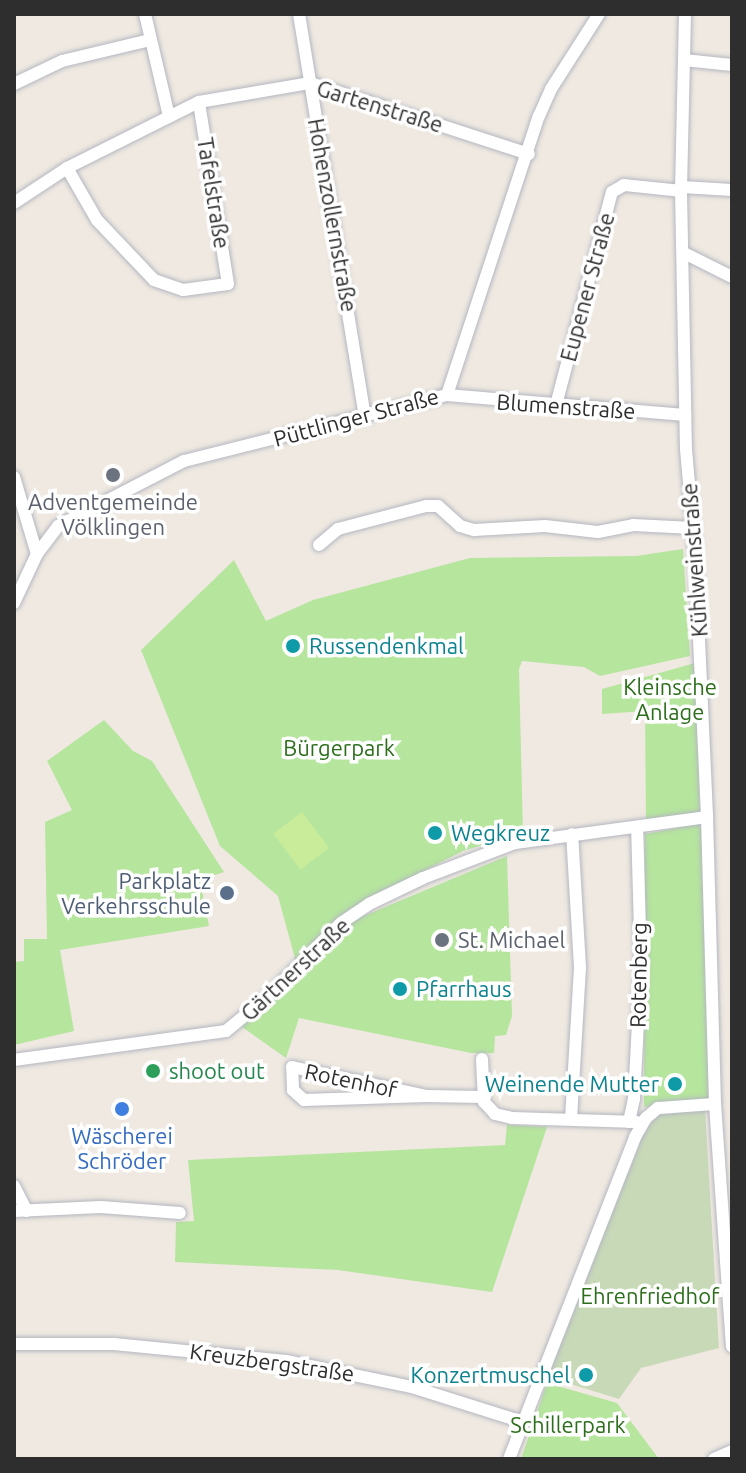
<!DOCTYPE html>
<html>
<head>
<meta charset="utf-8">
<style>
	body { margin:0 }
	#map { position:relative; width:746px; height:1473px; overflow:hidden; background:#efe9e1; font-family:Ubuntu,sans-serif }
	div>[style] { position:absolute }
	[style*='--x'] { left:calc(var(--x)*1px); top:calc(var(--y)*1px); width:calc(var(--w)*1px); rotate:calc(var(--a)*1deg) }
	.green>* { inset:0; background:#b6e59e }
	.cemetery>* { inset:0; background:#c8d9b8 }
	.pitch>* { inset:0; background:#c9ec9a; transform-origin:0 0 }
	.roads { filter:drop-shadow(0 0 2px #b4b7c1) drop-shadow(0 0 2px #b4b7c1) }
	.minor>* { height:12px; margin:-6px; padding:0 6px; transform-origin:6px; border-radius:6px; background:#fff }
	.dots>* { width:22px; height:22px; translate:-50% -50%; box-sizing:border-box; border:4px solid #fff; border-radius:50% }
	span { translate:-50% -50%; white-space:nowrap; text-align:center; line-height:1.15; -webkit-text-stroke:7px #fff; paint-order:stroke }
	.street-label { font-size:22px; color:#2e2e2e }
	.worship-label { font-size:22px; color:#5b616d }
	.left { translate:0 -50%; text-align:left }
	.culture-label { font-size:22px; color:#0d838f }
	.right { translate:-100% -50%; text-align:right }
	.park-label { font-size:22px; color:#2c6e1b }
	.service-label { font-size:22px; color:#4e5e75 }
	.leisure-label { font-size:22px; color:#27864d }
	.shop-label { font-size:22px; color:#366cbe }
	.frame { position:absolute; inset:0; border:16px solid #2e2e2e; pointer-events:none }
</style>
</head>
<body>
<div id="map">
	<div class="green">
		<div style="clip-path:polygon(683px 549px,690px 656px,600px 676px,584px 667px,522px 661px,519px 669px,523px 833px,463px 851px,364px 901px,296px 962px,278px 896px,220px 846px,141px 650px,234px 560px,266px 621px,313px 600px,470px 558px,636px 556px)"></div>
		<div style="clip-path:polygon(695px 663px,700px 812px,646px 823px,645px 711px,602px 714px,602px 689px)"></div>
		<div style="clip-path:polygon(104px 720px,133px 751px,152px 761px,224px 872px,200px 880px,209px 926px,60px 950px,74px 1031px,14px 1045px,14px 962px,24px 961px,24px 939px,47px 939px,45px 822px,72px 810px,47px 761px)"></div>
		<div style="clip-path:polygon(702px 823px,710px 1099px,644px 1107px,645px 834px)"></div>
		<div style="clip-path:polygon(507px 856px,512px 1016px,506px 1035px,495px 1036px,494px 1053px,471px 1053px,299px 1018px,286px 1058px,242px 1027px,354px 920px)"></div>
		<div style="clip-path:polygon(507px 1125px,547px 1127px,492px 1292px,338px 1270px,175px 1262px,176px 1222px,194px 1221px,188px 1160px,505px 1145px)"></div>
		<div style="clip-path:polygon(547px 1383px,617px 1403px,659px 1459px,521px 1459px)"></div>
	</div>
	<div class="cemetery">
		<div style="clip-path:polygon(705px 1109px,719px 1348px,641px 1368px,619px 1399px,548px 1377px,645px 1130px,658px 1115px)"></div>
	</div>
	<div class="pitch">
		<div style="left:302px;top:812px;width:45px;height:36px;rotate:53deg"></div>
	</div>
	<div class="roads">
		<div class="minor">
			<div style="--x:145;--y:14;--w:105;--a:76.8"></div>
			<div style="--x:299;--y:14;--w:407;--a:80.7"></div>
			<div style="--x:685;--y:14;--w:177;--a:91.3"></div>
			<div style="--x:681;--y:191;--w:258;--a:88.9"></div>
			<div style="--x:686;--y:449;--w:102;--a:85"></div>
			<div style="--x:695;--y:551;--w:266;--a:87.4"></div>
			<div style="--x:707;--y:817;--w:287;--a:88.4"></div>
			<div style="--x:715;--y:1104;--w:243;--a:86"></div>
			<div style="--x:684;--y:60;--w:48;--a:5.9"></div>
			<div style="--x:14;--y:84;--w:53;--a:-25.6"></div>
			<div style="--x:62;--y:61;--w:90;--a:-13.4"></div>
			<div style="--x:67;--y:168;--w:60;--a:60"></div>
			<div style="--x:97;--y:220;--w:83;--a:46.5"></div>
			<div style="--x:154;--y:280;--w:31;--a:19"></div>
			<div style="--x:183;--y:290;--w:45;--a:-7.6"></div>
			<div style="--x:228;--y:284;--w:184;--a:-99.1"></div>
			<div style="--x:682;--y:187;--w:50;--a:3.4"></div>
			<div style="--x:14;--y:203;--w:64;--a:-33.4"></div>
			<div style="--x:67;--y:168;--w:148;--a:-26.6"></div>
			<div style="--x:199;--y:102;--w:113;--a:-9.7"></div>
			<div style="--x:310;--y:83;--w:230;--a:18"></div>
			<div style="--x:684;--y:253;--w:54;--a:26.6"></div>
			<div style="--x:447;--y:395;--w:294;--a:-71.8"></div>
			<div style="--x:539;--y:116;--w:30;--a:-66"></div>
			<div style="--x:551;--y:89;--w:89;--a:-57.4"></div>
			<div style="--x:556;--y:405;--w:220;--a:-75.3"></div>
			<div style="--x:612;--y:192;--w:14;--a:-30"></div>
			<div style="--x:624;--y:185;--w:57;--a:6"></div>
			<div style="--x:14;--y:477;--w:80;--a:73.4"></div>
			<div style="--x:319;--y:545;--w:25;--a:-40"></div>
			<div style="--x:338;--y:529;--w:91;--a:-14.6"></div>
			<div style="--x:426;--y:506;--w:12;--a:0"></div>
			<div style="--x:438;--y:506;--w:30;--a:42"></div>
			<div style="--x:460;--y:526;--w:15;--a:16"></div>
			<div style="--x:474;--y:530;--w:71;--a:-3.2"></div>
			<div style="--x:545;--y:526;--w:53;--a:6.5"></div>
			<div style="--x:598;--y:532;--w:36;--a:-11"></div>
			<div style="--x:633;--y:525;--w:60;--a:2.9"></div>
			<div style="--x:14;--y:603;--w:54;--a:-64.9"></div>
			<div style="--x:37;--y:554;--w:35;--a:-53"></div>
			<div style="--x:58;--y:526;--w:142;--a:-27.3"></div>
			<div style="--x:184;--y:461;--w:271;--a:-14.1"></div>
			<div style="--x:447;--y:395;--w:239;--a:4.8"></div>
			<div style="--x:482;--y:1059;--w:43;--a:87.3"></div>
			<div style="--x:484;--y:1102;--w:16;--a:47"></div>
			<div style="--x:495;--y:1114;--w:17;--a:13"></div>
			<div style="--x:512;--y:1118;--w:125;--a:1.8"></div>
			<div style="--x:14;--y:1060;--w:214;--a:-7.8"></div>
			<div style="--x:226;--y:1031;--w:52;--a:-39.5"></div>
			<div style="--x:266;--y:998;--w:106;--a:-45"></div>
			<div style="--x:341;--y:923;--w:34;--a:-34"></div>
			<div style="--x:369;--y:904;--w:60;--a:-25.7"></div>
			<div style="--x:423;--y:878;--w:98;--a:-20.8"></div>
			<div style="--x:515;--y:843;--w:194;--a:-7.7"></div>
			<div style="--x:426;--y:1096;--w:122;--a:178.1"></div>
			<div style="--x:304;--y:1100;--w:15;--a:-138"></div>
			<div style="--x:293;--y:1090;--w:23;--a:-92"></div>
			<div style="--x:292;--y:1067;--w:137;--a:12.2"></div>
			<div style="--x:426;--y:1096;--w:57;--a:1"></div>
			<div style="--x:571;--y:1119;--w:152;--a:-86.6"></div>
			<div style="--x:580;--y:967;--w:133;--a:-93.4"></div>
			<div style="--x:629;--y:1122;--w:24;--a:-78"></div>
			<div style="--x:634;--y:1099;--w:132;--a:-87"></div>
			<div style="--x:641;--y:967;--w:140;--a:-91.6"></div>
			<div style="--x:14;--y:1186;--w:28;--a:63"></div>
			<div style="--x:14;--y:1211;--w:87;--a:-2.6"></div>
			<div style="--x:101;--y:1207;--w:79;--a:4.3"></div>
			<div style="--x:14;--y:1344;--w:100;--a:0"></div>
			<div style="--x:114;--y:1344;--w:173;--a:5.6"></div>
			<div style="--x:286;--y:1361;--w:129;--a:11.7"></div>
			<div style="--x:412;--y:1387;--w:116;--a:17.5"></div>
			<div style="--x:509;--y:1459;--w:346;--a:-68.6"></div>
			<div style="--x:635;--y:1137;--w:22;--a:-60"></div>
			<div style="--x:646;--y:1118;--w:16;--a:-40"></div>
			<div style="--x:658;--y:1108;--w:57;--a:-4"></div>
			<div style="--x:714;--y:1459;--w:20;--a:-24"></div>
		</div>
	</div>
	<div class="dots">
		<div style="left:113px;top:475px;background:#6b7280"></div>
		<div style="left:293px;top:646px;background:#0f9aa8"></div>
		<div style="left:435px;top:833px;background:#0f9aa8"></div>
		<div style="left:227px;top:893px;background:#5c6f8a"></div>
		<div style="left:442px;top:940px;background:#6b7280"></div>
		<div style="left:400px;top:989px;background:#0f9aa8"></div>
		<div style="left:153px;top:1071px;background:#2e9e5b"></div>
		<div style="left:675px;top:1084px;background:#0f9aa8"></div>
		<div style="left:122px;top:1109px;background:#3f7fe0"></div>
		<div style="left:586px;top:1375px;background:#0f9aa8"></div>
	</div>
	<div class="street-label">
		<span style="left:380px;top:106px;rotate:17deg">Gartenstraße</span>
		<span style="left:214px;top:193px;rotate:81deg">Tafelstraße</span>
		<span style="left:333px;top:215px;rotate:80deg">Hohenzollernstraße</span>
		<span style="left:587px;top:287px;rotate:-75deg">Eupener Straße</span>
		<span style="left:566px;top:406px;rotate:4deg">Blumenstraße</span>
		<span style="left:356px;top:417px;rotate:-15deg">Püttlinger Straße</span>
		<span style="left:694px;top:560px;rotate:-94deg">Kühlweinstraße</span>
		<span style="left:295px;top:969px;rotate:-43deg">Gärtnerstraße</span>
		<span style="left:638px;top:975px;rotate:-89deg">Rotenberg</span>
		<span style="left:351px;top:1080px;rotate:12deg">Rotenhof</span>
		<span style="left:272px;top:1362px;rotate:8deg">Kreuzbergstraße</span>
	</div>
	<div class="worship-label">
		<span style="left:113px;top:514px">Adventgemeinde<br>Völklingen</span>
		<span class="left" style="left:458px;top:940px">St. Michael</span>
	</div>
	<div class="culture-label">
		<span class="left" style="left:309px;top:646px">Russendenkmal</span>
		<span class="left" style="left:451px;top:833px">Wegkreuz</span>
		<span class="left" style="left:416px;top:989px">Pfarrhaus</span>
		<span class="right" style="left:659px;top:1084px">Weinende Mutter</span>
		<span class="right" style="left:570px;top:1375px">Konzertmuschel</span>
	</div>
	<div class="park-label">
		<span style="left:670px;top:699px">Kleinsche<br>Anlage</span>
		<span style="left:339px;top:748px">Bürgerpark</span>
		<span style="left:650px;top:1296px">Ehrenfriedhof</span>
		<span style="left:568px;top:1425px">Schillerpark</span>
	</div>
	<div class="service-label">
		<span class="right" style="left:211px;top:893px">Parkplatz<br>Verkehrsschule</span>
	</div>
	<div class="leisure-label">
		<span class="left" style="left:169px;top:1071px">shoot out</span>
	</div>
	<div class="shop-label">
		<span style="left:122px;top:1148px">Wäscherei<br>Schröder</span>
	</div>
	<div class="frame"></div>
</div>
</body>
</html>
